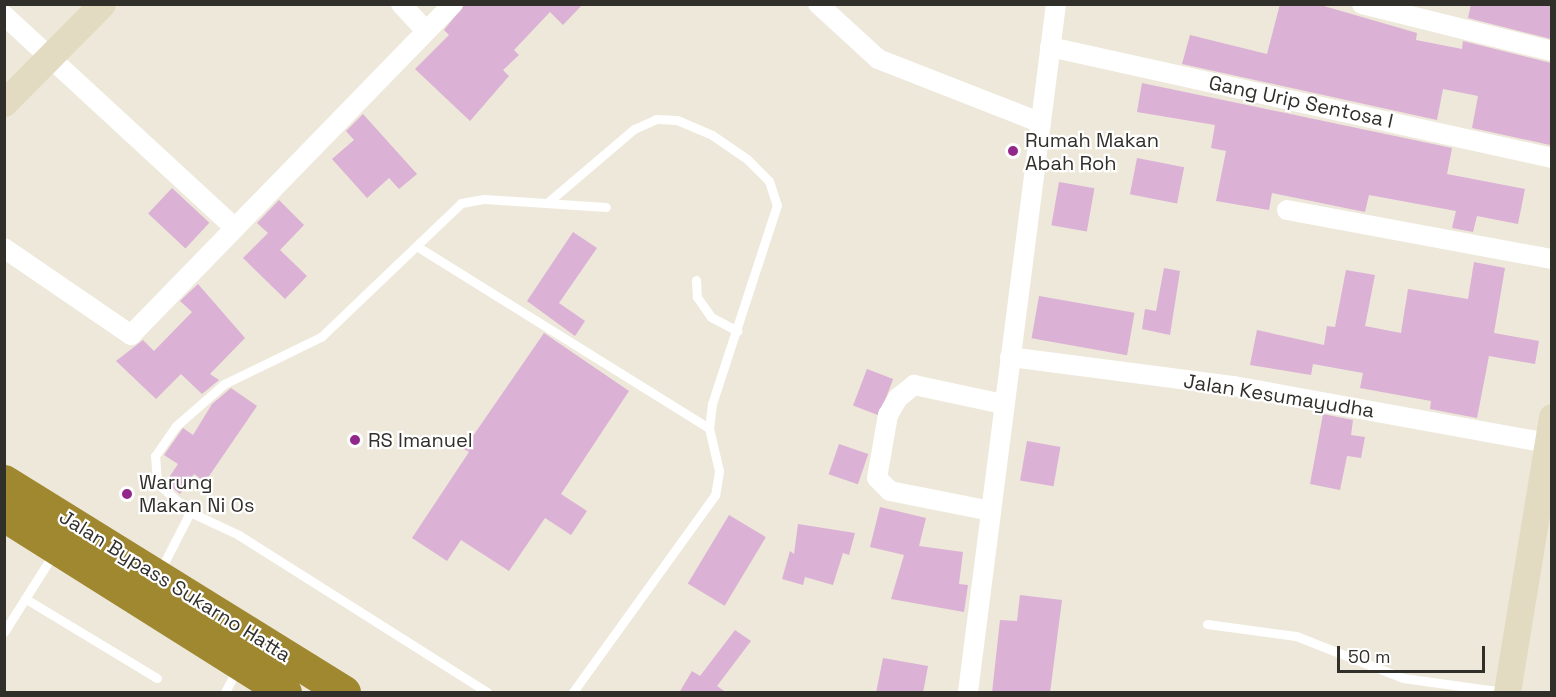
<!DOCTYPE html>
<html>
<head>
<meta charset="utf-8">
<style>
	body { margin:0 }
	#map { position:relative; width:1556px; height:697px; overflow:hidden; background:#ede8d9; font-family:"Space Grotesk",sans-serif }
	div>[style] { position:absolute }
	[style*='--x'] { left:calc(var(--x)*1px); top:calc(var(--y)*1px); width:calc(var(--w)*1px); rotate:calc(var(--a)*1deg) }
	.building>* { inset:0; background:#dbb1d5; transform-origin:0 0 }
	.lane>* { height:9px; margin:-4.5px; padding:0 4.5px; transform-origin:4.5px; border-radius:4.5px; background:#fff }
	.street>* { height:20px; margin:-10px; padding:0 10px; transform-origin:10px; border-radius:10px; background:#fff }
	.secondary>* { height:27px; margin:-13.5px; padding:0 13.5px; transform-origin:13.5px; border-radius:13.5px; background:#e2dbc1 }
	.highway>* { height:33px; margin:-16.5px; padding:0 16.5px; transform-origin:16.5px; border-radius:16.5px; background:#a08830 }
	.dots>* { width:16px; height:16px; translate:-50% -50%; box-sizing:border-box; border:3px solid #fff; border-radius:50% }
	span { translate:-50% -50%; white-space:nowrap; text-align:center; line-height:1.15; -webkit-text-stroke:4.5px #fff; paint-order:stroke }
	.street-label { font-size:20px; color:#312f2a }
	.poi-label { font-size:20px; color:#312f2a }
	.left { translate:0 -50%; text-align:left }
	.frame { position:absolute; inset:0; border:6px solid #312f2a; pointer-events:none }
	.scale { position:absolute; left:1337px; top:646px; width:148px; height:27px; box-sizing:border-box; border:3px solid #312f2a; border-top:0; padding-left:8px; font-size:18px; line-height:21px; white-space:nowrap; color:#312f2a; -webkit-text-stroke:4px #fff; paint-order:stroke }
</style>
</head>
<body>
<div id="map">
	<div class="building">
		<div style="clip-path:polygon(465px 4px,583px 4px,563px 25px,550px 12px,514px 50px,519px 55px,503px 70px,509px 76px,470px 121px,415px 69px,449px 35px,444px 30px)"></div>
		<div style="clip-path:polygon(1280px 4px,1317px 4px,1417px 33px,1416px 40px,1462px 49px,1463px 41px,1551px 63px,1550px 145px,1472px 128px,1478px 96px,1443px 89px,1437px 120px,1182px 64px,1190px 35px,1267px 54px)"></div>
		<div style="clip-path:polygon(1471px 4px,1551px 4px,1551px 39px,1468px 18px)"></div>
		<div style="clip-path:polygon(1142px 83px,1452px 148px,1447px 174px,1525px 189px,1518px 224px,1477px 216px,1473px 232px,1452px 228px,1456px 211px,1369px 195px,1365px 212px,1272px 193px,1269px 210px,1216px 201px,1226px 151px,1211px 148px,1215px 125px,1137px 112px)"></div>
		<div style="clip-path:polygon(363px 114px,417px 174px,399px 189px,389px 178px,367px 198px,332px 159px,354px 140px,346px 131px)"></div>
		<div style="left:1137px;top:158px;width:48px;height:37px;rotate:11deg"></div>
		<div style="left:1059px;top:182px;width:36px;height:44px;rotate:10deg"></div>
		<div style="left:172px;top:188px;width:51px;height:35px;rotate:43deg"></div>
		<div style="clip-path:polygon(279px 200px,304px 225px,280px 250px,307px 276px,285px 299px,243px 258px,268px 233px,257px 223px)"></div>
		<div style="clip-path:polygon(573px 232px,597px 248px,559px 303px,585px 321px,575px 336px,527px 301px)"></div>
		<div style="clip-path:polygon(1474px 262px,1505px 268px,1494px 333px,1539px 341px,1535px 364px,1489px 356px,1477px 418px,1430px 409px,1431px 401px,1360px 388px,1363px 373px,1313px 364px,1311px 375px,1250px 365px,1257px 330px,1324px 345px,1327px 326px,1335px 327px,1346px 270px,1375px 275px,1365px 326px,1401px 333px,1408px 289px,1468px 299px)"></div>
		<div style="clip-path:polygon(1164px 268px,1180px 271px,1170px 335px,1142px 329px,1145px 309px,1156px 311px)"></div>
		<div style="clip-path:polygon(198px 284px,245px 338px,210px 374px,219px 380px,202px 394px,181px 374px,156px 399px,116px 361px,143px 340px,154px 351px,192px 312px,180px 301px)"></div>
		<div style="left:1039px;top:296px;width:97px;height:43px;rotate:10deg"></div>
		<div style="clip-path:polygon(544px 333px,629px 391px,561px 494px,587px 511px,571px 535px,545px 518px,509px 571px,461px 540px,447px 561px,412px 538px,469px 452px,464px 449px)"></div>
		<div style="left:867px;top:369px;width:28px;height:39px;rotate:21deg"></div>
		<div style="clip-path:polygon(231px 388px,257px 406px,205px 482px,194px 474px,180px 494px,166px 482px,178px 464px,164px 455px,183px 428px,193px 435px,212px 404px)"></div>
		<div style="clip-path:polygon(1323px 414px,1353px 420px,1351px 435px,1365px 437px,1361px 458px,1347px 456px,1340px 490px,1310px 484px)"></div>
		<div style="left:1027px;top:441px;width:34px;height:40px;rotate:10deg"></div>
		<div style="left:839px;top:444px;width:31px;height:32px;rotate:19deg"></div>
		<div style="clip-path:polygon(880px 507px,926px 518px,919px 546px,963px 552px,959px 584px,968px 585px,964px 612px,891px 599px,904px 555px,870px 547px)"></div>
		<div style="left:729px;top:515px;width:43px;height:80px;rotate:31deg"></div>
		<div style="clip-path:polygon(798px 524px,855px 533px,849px 555px,843px 553px,833px 585px,805px 577px,803px 585px,782px 579px,790px 551px,794px 554px)"></div>
		<div style="clip-path:polygon(1020px 595px,1062px 600px,1050px 693px,992px 693px,1000px 620px,1017px 621px)"></div>
		<div style="clip-path:polygon(735px 630px,751px 641px,717px 686px,727px 693px,679px 693px,692px 671px,700px 676px)"></div>
		<div style="clip-path:polygon(883px 658px,928px 666px,923px 693px,876px 693px)"></div>
	</div>
	<div class="lane">
		<div style="--x:547;--y:203;--w:114;--a:-40.4"></div>
		<div style="--x:634;--y:129;--w:24;--a:-24"></div>
		<div style="--x:656;--y:119;--w:21;--a:3"></div>
		<div style="--x:677;--y:120;--w:38;--a:23"></div>
		<div style="--x:712;--y:135;--w:42;--a:34.4"></div>
		<div style="--x:747;--y:159;--w:31;--a:45"></div>
		<div style="--x:769;--y:181;--w:25;--a:72"></div>
		<div style="--x:777;--y:205;--w:209;--a:108.1"></div>
		<div style="--x:712;--y:404;--w:24;--a:97"></div>
		<div style="--x:709;--y:428;--w:44;--a:76.9"></div>
		<div style="--x:719;--y:471;--w:24;--a:99"></div>
		<div style="--x:715;--y:495;--w:243;--a:125.8"></div>
		<div style="--x:418;--y:247;--w:343;--a:31.9"></div>
		<div style="--x:696;--y:280;--w:17;--a:87"></div>
		<div style="--x:697;--y:297;--w:24;--a:55"></div>
		<div style="--x:711;--y:317;--w:30;--a:28"></div>
		<div style="--x:160;--y:571;--w:66;--a:-63"></div>
		<div style="--x:26;--y:599;--w:153;--a:31.1"></div>
		<div style="--x:1207;--y:624;--w:90;--a:7.7"></div>
		<div style="--x:1296;--y:636;--w:115;--a:21.4"></div>
		<div style="--x:1403;--y:678;--w:102;--a:7.9"></div>
		<div style="--x:4;--y:632;--w:93;--a:-57.7"></div>
		<div style="--x:225;--y:692;--w:27;--a:-62"></div>
		<div style="--x:487;--y:692;--w:294;--a:-147.7"></div>
		<div style="--x:239;--y:535;--w:54;--a:-154.9"></div>
		<div style="--x:190;--y:512;--w:44;--a:-138.7"></div>
		<div style="--x:157;--y:483;--w:27;--a:-94"></div>
		<div style="--x:155;--y:456;--w:37;--a:-55"></div>
		<div style="--x:176;--y:426;--w:64;--a:-41.2"></div>
		<div style="--x:224;--y:384;--w:108;--a:-25.9"></div>
		<div style="--x:321;--y:337;--w:194;--a:-43.7"></div>
		<div style="--x:461;--y:203;--w:23;--a:-10"></div>
		<div style="--x:484;--y:199;--w:122;--a:3.8"></div>
	</div>
	<div class="street">
		<div style="--x:401;--y:4;--w:37;--a:47"></div>
		<div style="--x:818;--y:4;--w:81;--a:42.5"></div>
		<div style="--x:878;--y:59;--w:175;--a:21.4"></div>
		<div style="--x:1362;--y:4;--w:196;--a:13.9"></div>
		<div style="--x:4;--y:15;--w:314;--a:42.7"></div>
		<div style="--x:1050;--y:47;--w:514;--a:12.47"></div>
		<div style="--x:1287;--y:210;--w:269;--a:10.5"></div>
		<div style="--x:4;--y:248;--w:154;--a:34.4"></div>
		<div style="--x:131;--y:335;--w:462;--a:-45.8"></div>
		<div style="--x:1010;--y:357;--w:226;--a:7.4"></div>
		<div style="--x:1234;--y:386;--w:318;--a:10.3"></div>
		<div style="--x:991;--y:511;--w:103;--a:-168.8"></div>
		<div style="--x:890;--y:491;--w:18;--a:-135"></div>
		<div style="--x:877;--y:478;--w:64;--a:-80.1"></div>
		<div style="--x:888;--y:415;--w:20;--a:-60"></div>
		<div style="--x:898;--y:398;--w:21;--a:-39"></div>
		<div style="--x:914;--y:385;--w:91;--a:12.1"></div>
		<div style="--x:968;--y:692;--w:694;--a:-82.71"></div>
	</div>
	<div class="secondary">
		<div style="--x:4;--y:103;--w:139;--a:-45.3"></div>
		<div style="--x:1507;--y:692;--w:279;--a:-80.7"></div>
	</div>
	<div class="highway">
		<div style="--x:4;--y:481;--w:400;--a:31.8"></div>
		<div style="--x:4;--y:515;--w:332;--a:32.2"></div>
	</div>
	<div class="dots">
		<div style="left:1013px;top:151px;background:#91278a"></div>
		<div style="left:355px;top:440px;background:#91278a"></div>
		<div style="left:127px;top:494px;background:#91278a"></div>
	</div>
	<div class="street-label">
		<span style="left:1301px;top:102px;rotate:12deg">Gang Urip Sentosa I</span>
		<span style="left:1279px;top:396px;rotate:9deg">Jalan Kesumayudha</span>
		<span style="left:175px;top:586px;rotate:32deg">Jalan Bypass Sukarno Hatta</span>
	</div>
	<div class="poi-label">
		<span class="left" style="left:1025px;top:152px">Rumah Makan<br>Abah Roh</span>
		<span class="left" style="left:368px;top:440px">RS Imanuel</span>
		<span class="left" style="left:139px;top:494px">Warung<br>Makan Ni Os</span>
	</div>
	<div class="frame"></div>
	<div class="scale">50 m</div>
</div>
</body>
</html>
